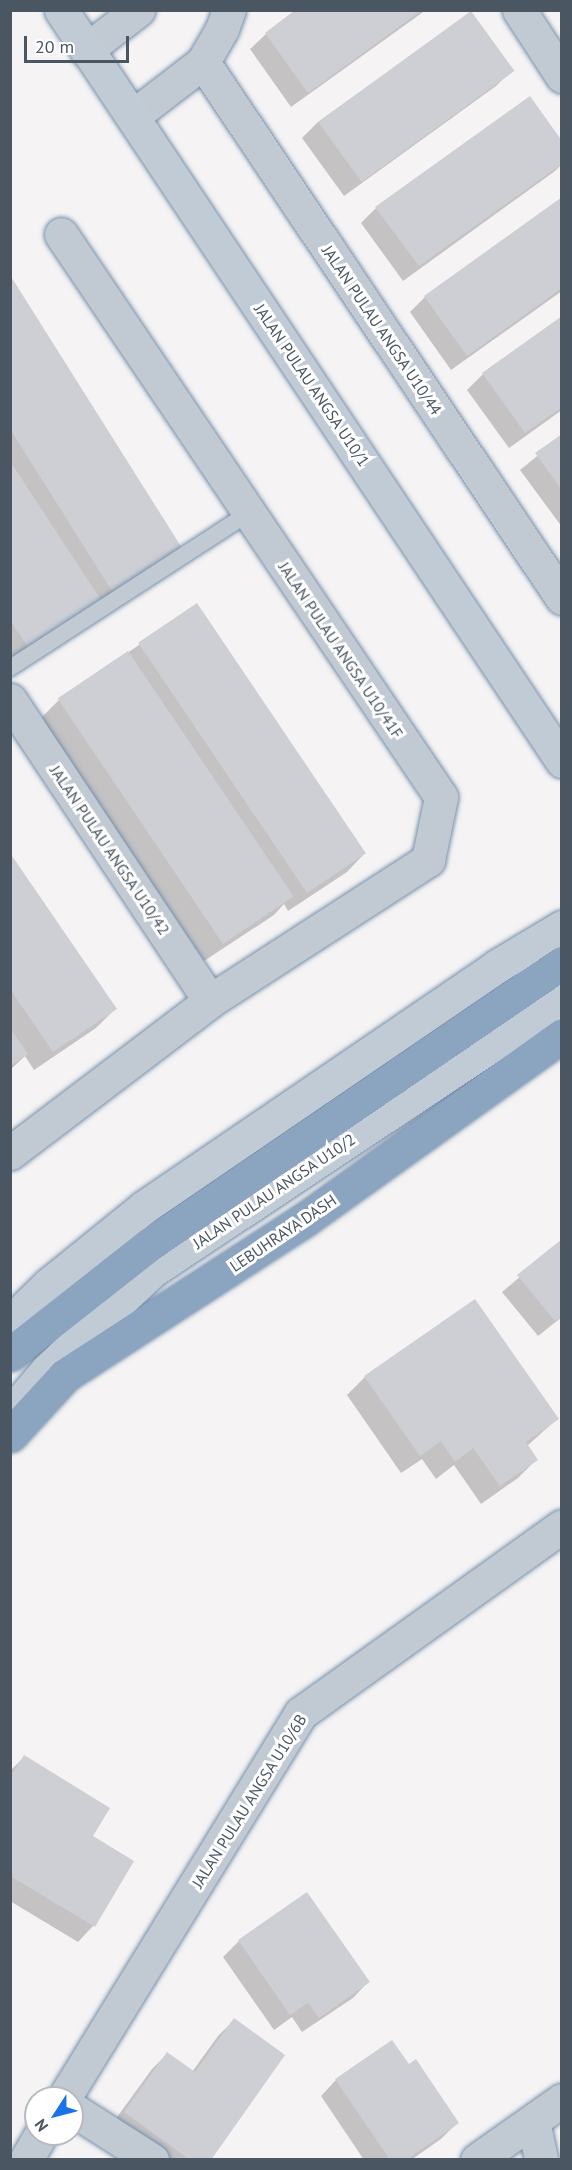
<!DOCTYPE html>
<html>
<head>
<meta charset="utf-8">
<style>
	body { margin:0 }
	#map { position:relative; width:572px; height:2170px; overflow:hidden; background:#f5f3f3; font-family:"PT Sans",sans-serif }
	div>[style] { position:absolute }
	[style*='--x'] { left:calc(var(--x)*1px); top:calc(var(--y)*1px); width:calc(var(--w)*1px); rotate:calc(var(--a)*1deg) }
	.shadow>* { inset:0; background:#0003 }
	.building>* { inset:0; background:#cdcfd5; transform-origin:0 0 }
	.roads { filter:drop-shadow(0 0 2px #7690ad) drop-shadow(0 0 2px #7690ad) }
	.lane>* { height:16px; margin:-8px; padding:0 8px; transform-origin:8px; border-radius:8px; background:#c1cad2 }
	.street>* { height:33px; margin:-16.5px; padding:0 16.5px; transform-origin:16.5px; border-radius:16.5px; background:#c1cad2 }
	.secondary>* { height:33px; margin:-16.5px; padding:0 16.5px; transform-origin:16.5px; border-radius:16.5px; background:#c1cbd6 }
	.highway>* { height:33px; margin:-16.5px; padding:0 16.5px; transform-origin:16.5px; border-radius:16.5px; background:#8ba5c1 }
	span { translate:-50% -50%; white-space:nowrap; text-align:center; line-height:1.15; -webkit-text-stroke:6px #fff; paint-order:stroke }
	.street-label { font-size:16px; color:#4a5661 }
	.frame { position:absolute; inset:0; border:12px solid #4a5661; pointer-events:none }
	.north { position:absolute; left:24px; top:2086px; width:60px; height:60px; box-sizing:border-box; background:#fff; border:2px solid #b7bbc0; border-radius:50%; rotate:234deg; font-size:16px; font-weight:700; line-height:24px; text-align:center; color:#4a5661 }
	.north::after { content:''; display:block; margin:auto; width:21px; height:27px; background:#1a73e8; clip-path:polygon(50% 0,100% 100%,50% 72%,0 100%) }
	.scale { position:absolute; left:24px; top:36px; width:105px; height:27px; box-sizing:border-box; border:3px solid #4a5661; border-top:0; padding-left:8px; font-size:18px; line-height:21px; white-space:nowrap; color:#4a5661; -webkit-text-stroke:4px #fff; paint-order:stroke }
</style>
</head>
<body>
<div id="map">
	<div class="shadow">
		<div style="clip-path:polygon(298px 10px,426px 10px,291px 107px,250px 49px,266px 34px)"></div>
		<div style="clip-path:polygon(470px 13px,512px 70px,496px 86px,344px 196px,302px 138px,318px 122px)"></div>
		<div style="clip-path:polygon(562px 143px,562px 164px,555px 171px,403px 281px,361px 223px,376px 208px)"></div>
		<div style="clip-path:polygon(562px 199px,562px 291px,451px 370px,410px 312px,425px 297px)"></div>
		<div style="clip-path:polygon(10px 278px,180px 548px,10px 665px)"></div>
		<div style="clip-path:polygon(562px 318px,562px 410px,509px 448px,467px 390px,483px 374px)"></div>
		<div style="clip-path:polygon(562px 436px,562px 527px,520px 470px)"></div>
		<div style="clip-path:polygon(197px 605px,365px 853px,347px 872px,288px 911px,284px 904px,274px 915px,204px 961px,40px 719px,59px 700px)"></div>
		<div style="clip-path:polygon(10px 855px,115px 1009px,96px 1028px,34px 1070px,25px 1056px,10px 1070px)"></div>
		<div style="clip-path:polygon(562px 1241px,562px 1317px,538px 1336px,502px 1292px)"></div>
		<div style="clip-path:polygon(365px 1377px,557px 1419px,527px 1446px,536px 1460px,518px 1478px,481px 1504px,454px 1465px,436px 1479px,422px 1459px,401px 1473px,347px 1395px)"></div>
		<div style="clip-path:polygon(24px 1757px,91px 1837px,132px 1862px,93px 1926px,78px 1942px,10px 1901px,10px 1771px)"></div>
		<div style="clip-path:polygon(239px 1941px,368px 1982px,353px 1998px,302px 2032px,292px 2017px,274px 2030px,223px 1957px)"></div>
		<div style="clip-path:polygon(234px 2020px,209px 2160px,153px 2160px,109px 2128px,152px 2069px,167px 2054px,192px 2072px,218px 2036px)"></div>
		<div style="clip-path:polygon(336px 2080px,457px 2123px,441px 2139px,411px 2160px,364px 2160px,321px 2096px)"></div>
	</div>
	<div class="building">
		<div style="clip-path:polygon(295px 10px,422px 10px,308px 93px,265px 33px)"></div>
		<div style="left:471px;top:11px;width:74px;height:189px;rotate:54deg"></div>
		<div style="clip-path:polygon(530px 96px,562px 141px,562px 164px,419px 266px,375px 207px)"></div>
		<div style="clip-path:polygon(562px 197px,562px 288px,467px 356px,424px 296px)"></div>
		<div style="clip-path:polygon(10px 275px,182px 548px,112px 591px,10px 429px)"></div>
		<div style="clip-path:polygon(562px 316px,562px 407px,525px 433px,482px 373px)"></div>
		<div style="clip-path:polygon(562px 434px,562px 490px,535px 453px)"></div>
		<div style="clip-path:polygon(10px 461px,101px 600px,29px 648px,10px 621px)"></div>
		<div style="left:197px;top:603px;width:302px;height:71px;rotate:56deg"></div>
		<div style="left:128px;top:651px;width:296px;height:85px;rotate:56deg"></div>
		<div style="clip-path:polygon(10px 853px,117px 1009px,53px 1052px,10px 989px)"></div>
		<div style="clip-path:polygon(10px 1028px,28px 1054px,10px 1066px)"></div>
		<div style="clip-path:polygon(562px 1239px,562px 1316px,555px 1321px,517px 1275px)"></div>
		<div style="clip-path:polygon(475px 1299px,559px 1419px,526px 1442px,538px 1460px,500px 1486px,473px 1448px,455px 1462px,441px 1441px,420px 1456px,364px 1376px)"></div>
		<div style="clip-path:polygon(24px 1755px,110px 1808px,93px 1836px,134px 1861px,95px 1927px,10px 1876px,10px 1777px)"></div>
		<div style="clip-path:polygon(307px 1892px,370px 1982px,319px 2018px,308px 2003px,290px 2015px,238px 1940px)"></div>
		<div style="clip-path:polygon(234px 2018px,285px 2055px,211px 2160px,190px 2160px,124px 2112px,167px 2052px,195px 2072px)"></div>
		<div style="clip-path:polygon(392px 2040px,409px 2064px,416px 2059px,459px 2123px,406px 2160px,390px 2160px,335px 2079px)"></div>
	</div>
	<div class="roads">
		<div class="lane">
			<div style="--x:10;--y:668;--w:285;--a:-33"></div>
		</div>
		<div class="street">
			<div style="--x:519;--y:10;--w:79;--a:56.9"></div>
			<div style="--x:86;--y:50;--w:66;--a:-37.6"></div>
			<div style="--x:203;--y:62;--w:645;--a:56.19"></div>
			<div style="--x:133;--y:116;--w:88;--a:-37.6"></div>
			<div style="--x:203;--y:62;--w:38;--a:-60"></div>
			<div style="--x:222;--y:29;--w:20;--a:-70"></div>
			<div style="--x:10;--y:700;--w:361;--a:56.4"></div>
			<div style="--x:10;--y:1153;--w:251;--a:-37.2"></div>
			<div style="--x:210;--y:1001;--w:260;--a:-32.9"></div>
			<div style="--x:428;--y:860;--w:64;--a:-78.3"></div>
			<div style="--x:441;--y:797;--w:679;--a:-124.02"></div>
			<div style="--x:64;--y:2098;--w:452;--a:-58.4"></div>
			<div style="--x:301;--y:1713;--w:321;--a:-35.6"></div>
			<div style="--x:72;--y:2109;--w:95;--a:32.5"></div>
			<div style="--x:533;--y:2121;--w:40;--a:78"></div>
			<div style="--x:26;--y:2160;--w:30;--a:-60"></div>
			<div style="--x:477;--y:2160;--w:104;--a:-35.2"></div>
		</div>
		<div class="secondary">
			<div style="--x:61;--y:10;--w:903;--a:56.29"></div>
			<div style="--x:10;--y:1322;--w:54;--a:-44.3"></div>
			<div style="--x:49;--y:1284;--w:122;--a:-39"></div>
			<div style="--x:144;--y:1207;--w:427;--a:-34.3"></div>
			<div style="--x:497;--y:966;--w:76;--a:-31"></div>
			<div style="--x:13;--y:1410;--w:52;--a:-49.6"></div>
			<div style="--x:47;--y:1370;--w:144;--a:-43.3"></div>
			<div style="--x:152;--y:1271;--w:492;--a:-33.6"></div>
		</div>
		<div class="highway">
			<div style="--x:10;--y:1354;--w:178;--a:-38.2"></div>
			<div style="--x:150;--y:1244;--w:499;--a:-34.3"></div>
			<div style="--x:10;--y:1435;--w:81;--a:-47.5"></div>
			<div style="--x:65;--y:1375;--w:285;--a:-33"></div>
			<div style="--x:304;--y:1220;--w:317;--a:-35.6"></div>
		</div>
	</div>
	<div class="street-label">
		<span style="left:382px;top:330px;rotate:56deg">JALAN PULAU ANGSA U10/44</span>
		<span style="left:312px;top:385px;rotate:56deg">JALAN PULAU ANGSA U10/1</span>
		<span style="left:341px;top:650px;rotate:56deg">JALAN PULAU ANGSA U10/41F</span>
		<span style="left:110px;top:850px;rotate:56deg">JALAN PULAU ANGSA U10/42</span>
		<span style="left:274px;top:1191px;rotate:-34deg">JALAN PULAU ANGSA U10/2</span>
		<span style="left:283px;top:1233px;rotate:-34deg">LEBUHRAYA DASH</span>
		<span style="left:249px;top:1801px;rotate:-58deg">JALAN PULAU ANGSA U10/6B</span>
	</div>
	<div class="frame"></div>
	<div class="north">N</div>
	<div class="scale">20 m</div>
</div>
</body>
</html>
